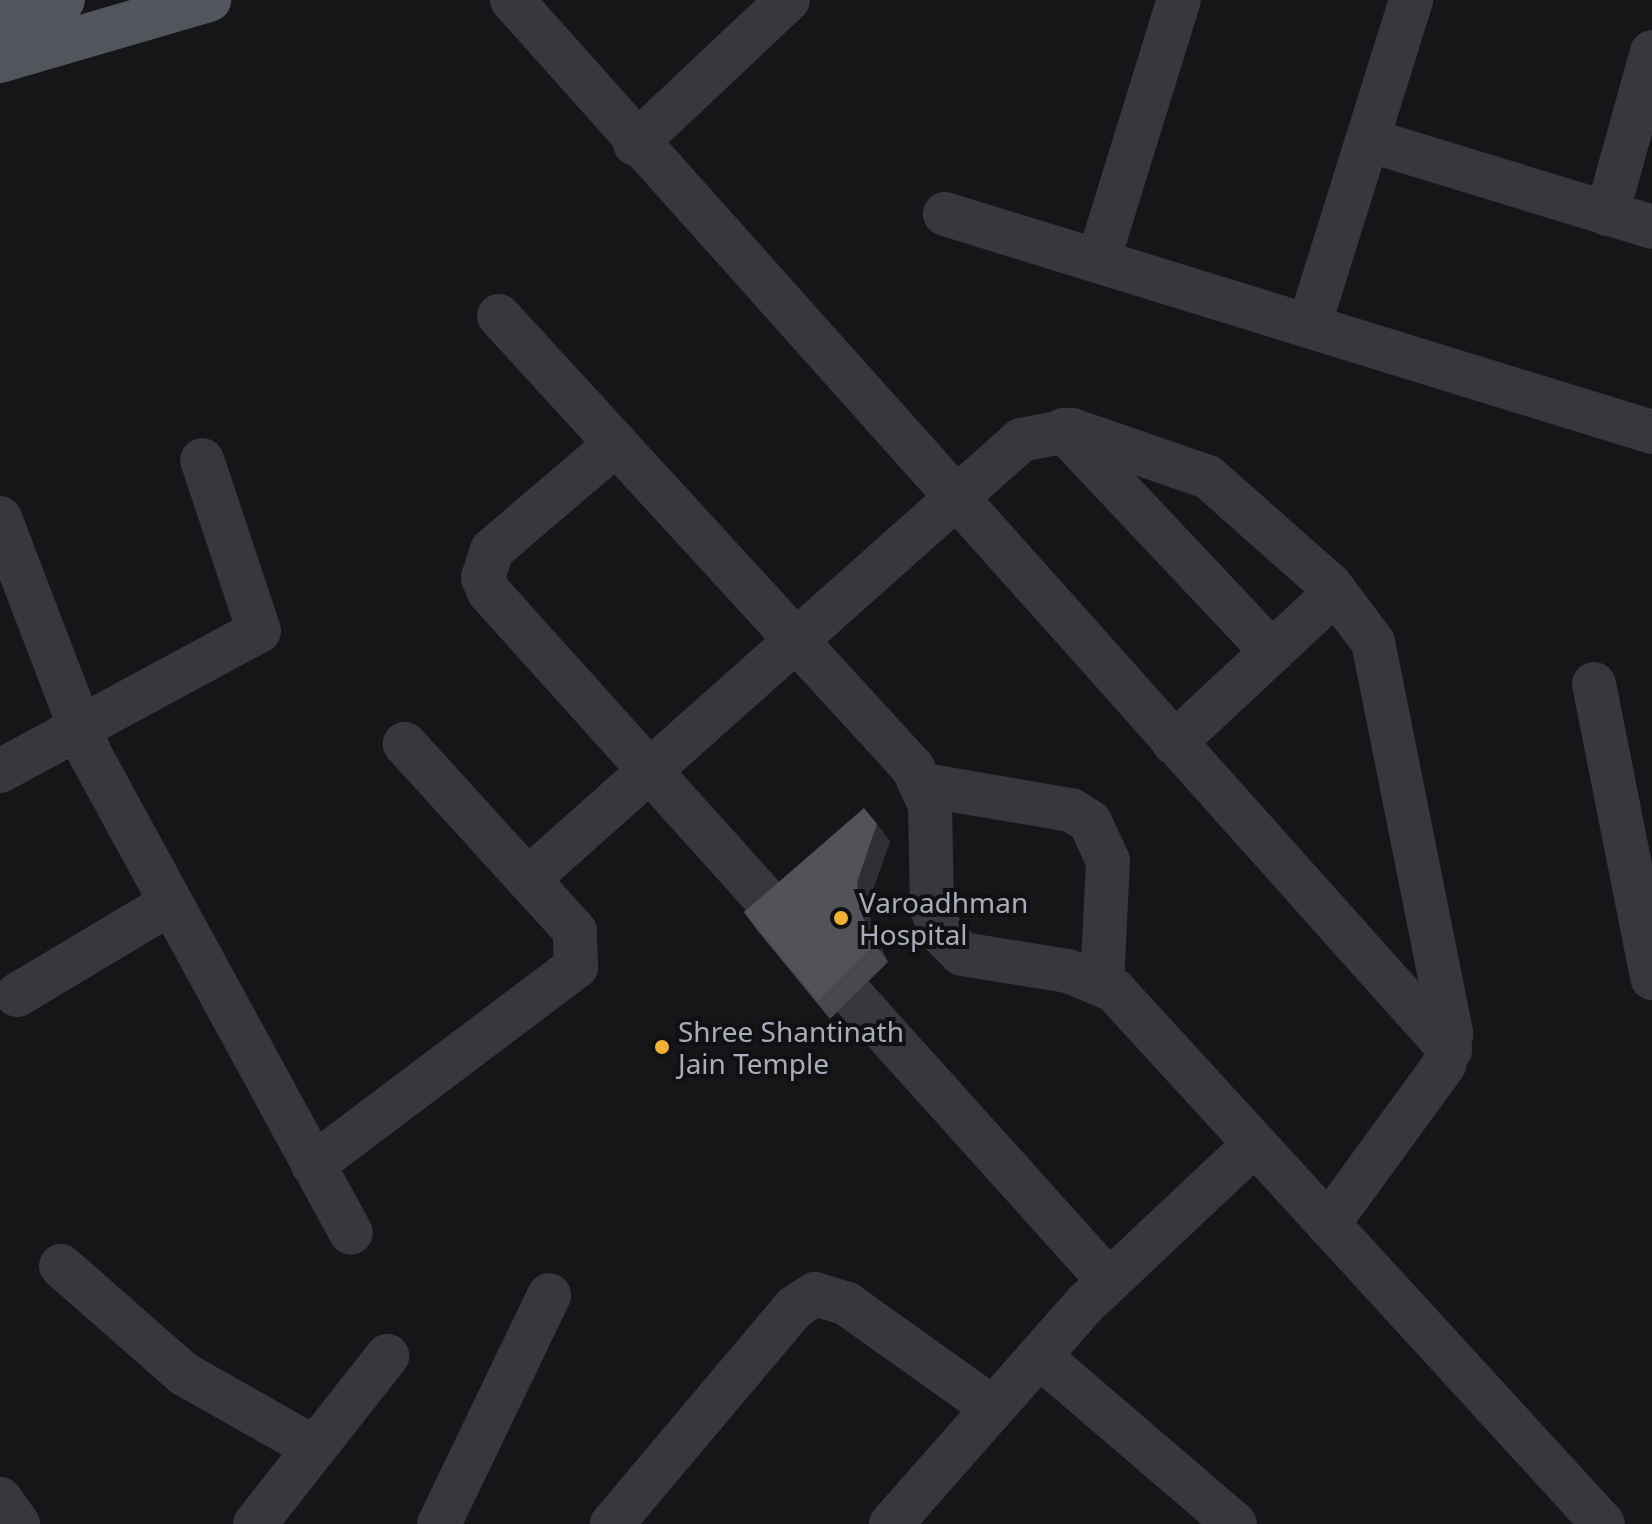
<!DOCTYPE html>
<html>
<head>
<meta charset="utf-8">
<style>
	body { margin:0 }
	#map { position:relative; width:1652px; height:1524px; overflow:hidden; background:#161618; font-family:"Noto Sans",sans-serif }
	div>[style] { position:absolute }
	[style*='--x'] { left:calc(var(--x)*1px); top:calc(var(--y)*1px); width:calc(var(--w)*1px); rotate:calc(var(--a)*1deg) }
	.minor>* { height:44px; margin:-22px; padding:0 22px; transform-origin:22px; border-radius:22px; background:#37383d }
	.major>* { height:44px; margin:-22px; padding:0 22px; transform-origin:22px; border-radius:22px; background:#53555c }
	.wall>* { inset:0; background:#47494d }
	.shaded-wall>* { inset:0; background:#2f3033 }
	.building>* { inset:0; background:#525359 }
	.dots>* { width:22px; height:22px; translate:-50% -50%; box-sizing:border-box; border:4px solid #111113; border-radius:50% }
	span { translate:-50% -50%; white-space:nowrap; text-align:center; line-height:1.15; -webkit-text-stroke:8px #111113; paint-order:stroke }
	.poi-label { font-size:28px; color:#a8adb8 }
	.left { translate:0 -50%; text-align:left }
</style>
</head>
<body>
<div id="map">
	<div class="minor">
		<div style="--x:512;--y:0;--w:1408;--a:48.22"></div>
		<div style="--x:1368;--y:140;--w:297;--a:17"></div>
		<div style="--x:635;--y:144;--w:210;--a:-43.3"></div>
		<div style="--x:945;--y:214;--w:740;--a:17.14"></div>
		<div style="--x:1607;--y:214;--w:168;--a:-74.5"></div>
		<div style="--x:1098;--y:261;--w:273;--a:-72.8"></div>
		<div style="--x:499;--y:316;--w:613;--a:47.51"></div>
		<div style="--x:913;--y:768;--w:41;--a:65.3"></div>
		<div style="--x:930;--y:805;--w:104;--a:88.9"></div>
		<div style="--x:932;--y:909;--w:27;--a:68"></div>
		<div style="--x:942;--y:934;--w:28;--a:45"></div>
		<div style="--x:962;--y:954;--w:107;--a:9.1"></div>
		<div style="--x:1068;--y:971;--w:50;--a:22.4"></div>
		<div style="--x:1114;--y:990;--w:724;--a:47.52"></div>
		<div style="--x:1309;--y:326;--w:342;--a:-72.6"></div>
		<div style="--x:1063;--y:430;--w:305;--a:46.7"></div>
		<div style="--x:616;--y:444;--w:163;--a:139.5"></div>
		<div style="--x:492;--y:550;--w:29;--a:108"></div>
		<div style="--x:483;--y:578;--w:15;--a:67"></div>
		<div style="--x:489;--y:592;--w:925;--a:48.02"></div>
		<div style="--x:0;--y:518;--w:253;--a:69.1"></div>
		<div style="--x:90;--y:754;--w:545;--a:61.41"></div>
		<div style="--x:1594;--y:684;--w:300;--a:78.8"></div>
		<div style="--x:1174;--y:743;--w:221;--a:-43"></div>
		<div style="--x:0;--y:771;--w:294;--a:-28.4"></div>
		<div style="--x:259;--y:631;--w:180;--a:-108.4"></div>
		<div style="--x:924;--y:785;--w:149;--a:9.7"></div>
		<div style="--x:1071;--y:810;--w:22;--a:32"></div>
		<div style="--x:1090;--y:822;--w:43;--a:65.2"></div>
		<div style="--x:1108;--y:861;--w:121;--a:92.8"></div>
		<div style="--x:528;--y:879;--w:660;--a:-41.68"></div>
		<div style="--x:1021;--y:440;--w:52;--a:-11.1"></div>
		<div style="--x:1072;--y:430;--w:144;--a:19.1"></div>
		<div style="--x:1208;--y:477;--w:163;--a:41.5"></div>
		<div style="--x:1330;--y:585;--w:71;--a:53"></div>
		<div style="--x:1373;--y:642;--w:400;--a:78.7"></div>
		<div style="--x:1451;--y:1034;--w:32;--a:103"></div>
		<div style="--x:1444;--y:1065;--w:197;--a:126.1"></div>
		<div style="--x:17;--y:995;--w:179;--a:-30.9"></div>
		<div style="--x:313;--y:1165;--w:329;--a:-37"></div>
		<div style="--x:576;--y:967;--w:36;--a:-92"></div>
		<div style="--x:575;--y:931;--w:253;--a:-132.3"></div>
		<div style="--x:61;--y:1266;--w:164;--a:41.3"></div>
		<div style="--x:184;--y:1374;--w:150;--a:29.5"></div>
		<div style="--x:1039;--y:1356;--w:258;--a:40.6"></div>
		<div style="--x:0;--y:1499;--w:31;--a:54"></div>
		<div style="--x:255;--y:1524;--w:214;--a:-51.8"></div>
		<div style="--x:439;--y:1524;--w:254;--a:-64.3"></div>
		<div style="--x:612;--y:1524;--w:284;--a:-49.9"></div>
		<div style="--x:795;--y:1307;--w:24;--a:-33"></div>
		<div style="--x:815;--y:1294;--w:34;--a:17"></div>
		<div style="--x:847;--y:1304;--w:179;--a:35.5"></div>
		<div style="--x:891;--y:1524;--w:293;--a:-48.6"></div>
		<div style="--x:1085;--y:1304;--w:233;--a:-43.3"></div>
	</div>
	<div class="major">
		<div style="--x:0;--y:16;--w:65;--a:-14.3"></div>
		<div style="--x:0;--y:61;--w:218;--a:-16.3"></div>
	</div>
	<div class="wall">
		<div style="clip-path:polygon(890px 841px,869px 900px,871px 926px,888px 962px,830px 1019px,757px 930px,744px 912px)"></div>
	</div>
	<div class="shaded-wall">
		<div style="clip-path:polygon(877px 824px,890px 841px,869px 900px,871px 926px,888px 962px,875px 944px,859px 909px,857px 882px)"></div>
	</div>
	<div class="building">
		<div style="clip-path:polygon(864px 808px,877px 824px,857px 882px,859px 909px,875px 944px,818px 1001px,744px 912px)"></div>
	</div>
	<div class="dots">
		<div style="left:841px;top:918px;background:#f2b134"></div>
		<div style="left:662px;top:1047px;background:#f2b134"></div>
	</div>
	<div class="poi-label">
		<span class="left" style="left:859px;top:918px">Varoadhman<br>Hospital</span>
		<span class="left" style="left:678px;top:1047px">Shree Shantinath<br>Jain Temple</span>
	</div>
</div>
</body>
</html>
